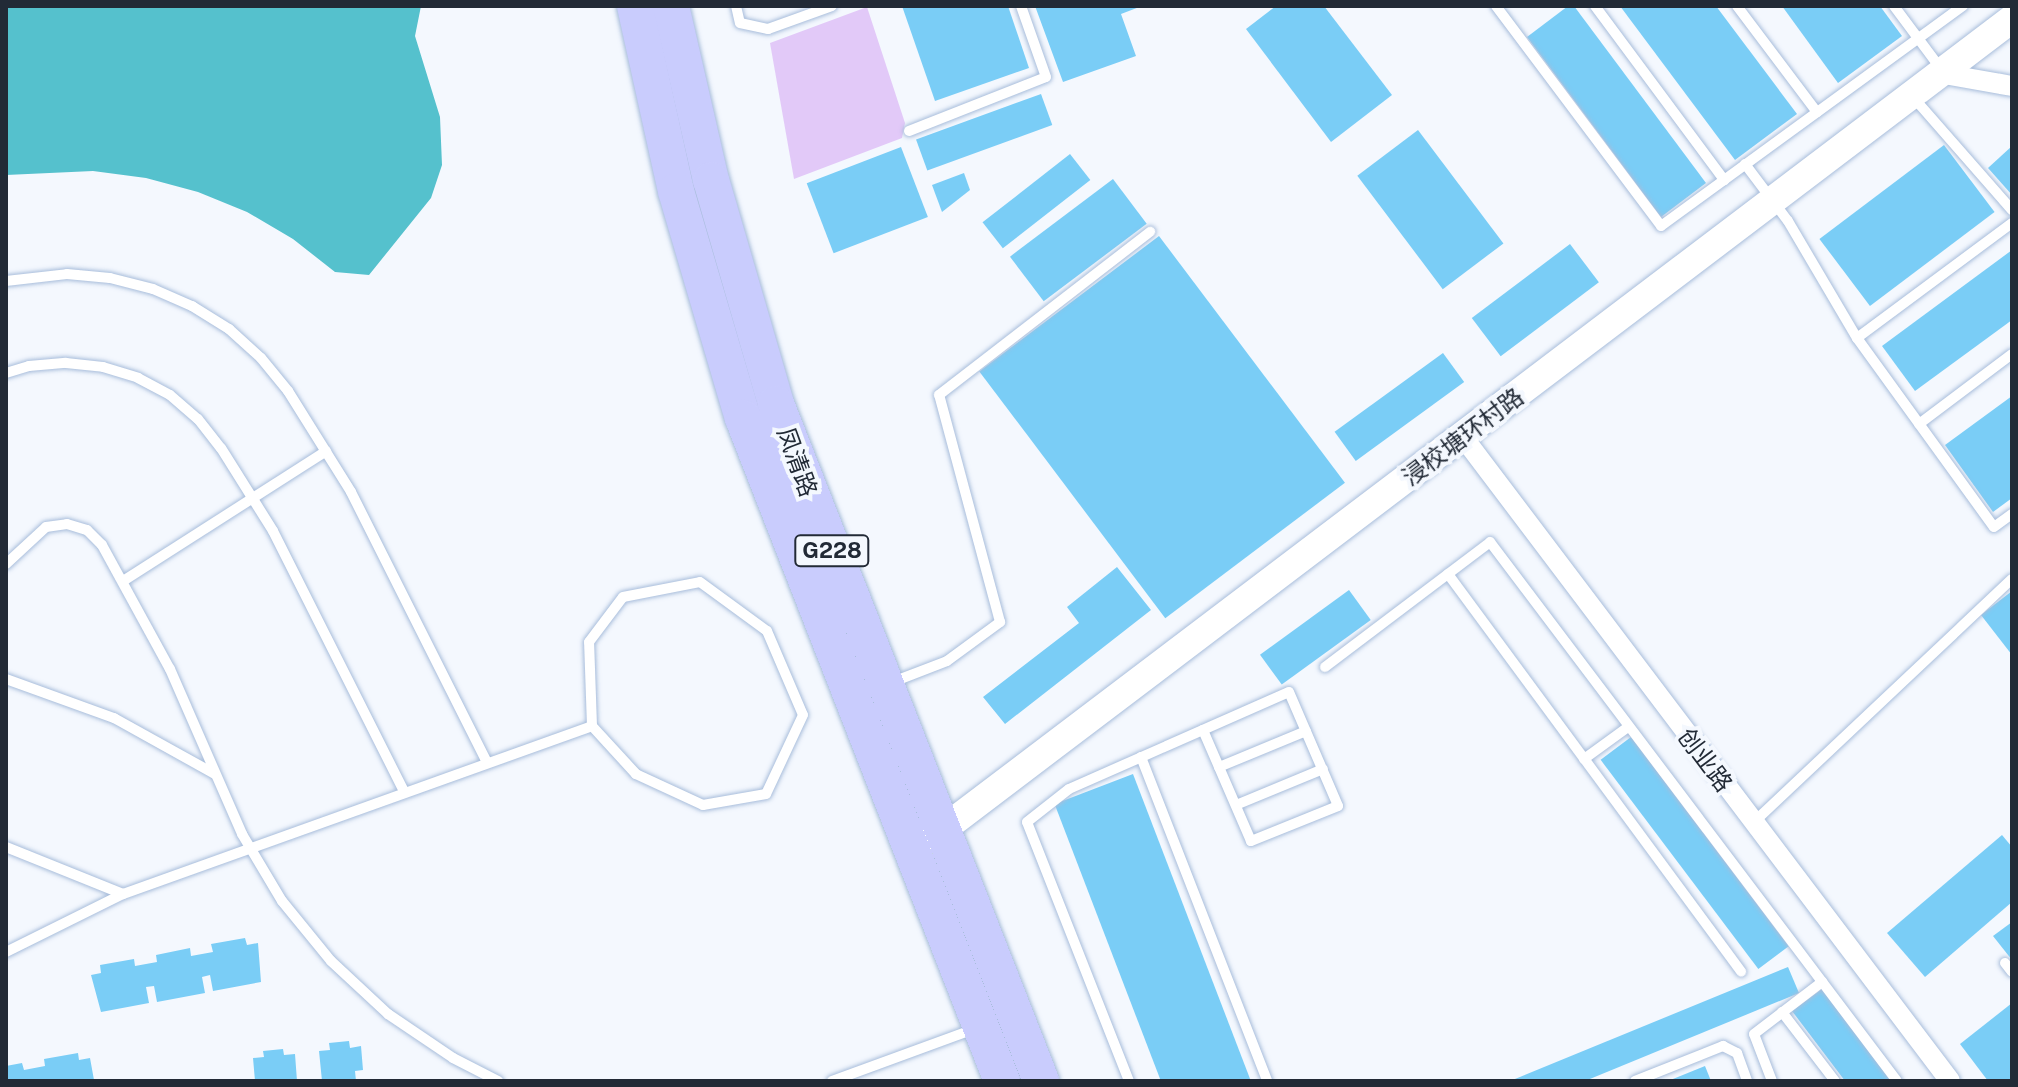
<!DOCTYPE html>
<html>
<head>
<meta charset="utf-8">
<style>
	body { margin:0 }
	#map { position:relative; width:2018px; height:1087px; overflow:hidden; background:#f4f8fe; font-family:"Public Sans","Noto Sans SC",sans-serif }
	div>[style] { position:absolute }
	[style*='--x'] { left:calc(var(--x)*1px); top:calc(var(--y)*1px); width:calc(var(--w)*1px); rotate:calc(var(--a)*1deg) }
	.green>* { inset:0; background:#e2c9f8 }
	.water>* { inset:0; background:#55c1cd }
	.building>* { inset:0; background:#7acdf6; transform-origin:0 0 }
	.roads { filter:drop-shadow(0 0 2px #a8bddb) drop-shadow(0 0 2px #a8bddb) }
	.lane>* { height:10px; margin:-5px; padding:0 5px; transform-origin:5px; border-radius:5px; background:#fff }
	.street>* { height:20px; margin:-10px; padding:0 10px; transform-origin:10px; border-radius:10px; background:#fff }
	.secondary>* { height:28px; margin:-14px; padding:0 14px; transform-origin:14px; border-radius:14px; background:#fff }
	.highway>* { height:36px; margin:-18px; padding:0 18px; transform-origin:18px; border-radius:18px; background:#c9ccfd }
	span { translate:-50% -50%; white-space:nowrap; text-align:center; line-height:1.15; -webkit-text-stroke:8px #f4f8fe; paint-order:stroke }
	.shield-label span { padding:2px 6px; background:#f4f8fe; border:2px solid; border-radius:6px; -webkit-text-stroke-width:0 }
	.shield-label { font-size:22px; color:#222a36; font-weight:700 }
	.street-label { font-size:24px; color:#222a36 }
	.frame { position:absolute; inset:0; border:8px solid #222a36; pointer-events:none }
</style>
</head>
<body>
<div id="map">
	<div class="green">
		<div style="clip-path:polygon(867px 7px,905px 123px,902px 138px,794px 179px,770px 43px)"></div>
	</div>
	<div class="water">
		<div style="clip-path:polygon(6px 6px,421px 6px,415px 36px,440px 117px,442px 165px,431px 198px,369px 275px,335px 272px,293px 239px,247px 212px,198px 192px,146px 178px,93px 171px,6px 175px)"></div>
	</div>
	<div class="building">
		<div style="clip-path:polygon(902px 6px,1008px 6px,1029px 68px,935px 101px)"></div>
		<div style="clip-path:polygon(1035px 6px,1142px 6px,1121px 14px,1136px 56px,1063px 82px)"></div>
		<div style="clip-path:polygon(1276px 6px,1324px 6px,1392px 95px,1331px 142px,1246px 29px)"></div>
		<div style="clip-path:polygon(1568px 6px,1574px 6px,1706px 183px,1661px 217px,1527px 37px)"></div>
		<div style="clip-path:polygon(1620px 6px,1716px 6px,1797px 114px,1735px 160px)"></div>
		<div style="clip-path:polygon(1782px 6px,1880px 6px,1902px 36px,1838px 83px)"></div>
		<div style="left:1041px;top:94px;width:33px;height:133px;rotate:70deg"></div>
		<div style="left:1418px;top:130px;width:142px;height:76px;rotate:53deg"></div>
		<div style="left:1944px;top:145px;width:84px;height:156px;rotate:53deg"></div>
		<div style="clip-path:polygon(2012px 146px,2012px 195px,1988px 168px)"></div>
		<div style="left:901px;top:147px;width:75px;height:101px;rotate:69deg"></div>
		<div style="left:1070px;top:154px;width:33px;height:111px;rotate:52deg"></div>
		<div style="clip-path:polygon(964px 173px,970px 190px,942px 212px,932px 185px)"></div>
		<div style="left:1113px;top:179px;width:56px;height:129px;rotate:53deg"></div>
		<div style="left:1159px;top:236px;width:309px;height:225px;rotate:53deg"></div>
		<div style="left:1570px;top:244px;width:48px;height:123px;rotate:53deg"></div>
		<div style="clip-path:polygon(2012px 250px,2012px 320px,1915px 391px,1882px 346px)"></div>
		<div style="left:1443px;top:353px;width:36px;height:134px;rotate:54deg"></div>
		<div style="clip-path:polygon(2012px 396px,2012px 498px,1993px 512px,1945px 445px)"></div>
		<div style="clip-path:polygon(1117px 567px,1151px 610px,1005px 724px,983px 697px,1079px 623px,1067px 607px)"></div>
		<div style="left:1349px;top:590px;width:37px;height:110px;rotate:54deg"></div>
		<div style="clip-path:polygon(2012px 591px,2012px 655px,1981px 615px)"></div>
		<div style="left:1631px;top:737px;width:262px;height:38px;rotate:53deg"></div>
		<div style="left:1133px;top:774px;width:330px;height:84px;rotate:69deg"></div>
		<div style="clip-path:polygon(2002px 835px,2012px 847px,2012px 902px,1925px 977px,1887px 933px)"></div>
		<div style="clip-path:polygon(2012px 922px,2012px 960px,1993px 936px)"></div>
		<div style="clip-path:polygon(245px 938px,247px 945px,258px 943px,261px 982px,213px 991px,210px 975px,202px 977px,205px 993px,157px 1002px,154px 986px,146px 987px,149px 1003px,101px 1012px,91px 975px,101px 973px,100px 965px,134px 959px,135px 966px,157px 962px,156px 955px,190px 948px,191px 956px,213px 952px,211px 944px)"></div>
		<div style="clip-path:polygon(1788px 967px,1799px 993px,1585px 1081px,1510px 1081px)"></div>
		<div style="clip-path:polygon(1822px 989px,1892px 1081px,1845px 1081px,1792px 1011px)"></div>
		<div style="clip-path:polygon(2012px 1003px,2012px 1081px,1988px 1081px,1960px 1044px)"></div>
		<div style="clip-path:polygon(349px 1041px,350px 1048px,361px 1046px,363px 1070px,355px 1071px,356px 1081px,322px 1081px,319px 1051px,330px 1050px,329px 1043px)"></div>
		<div style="clip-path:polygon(283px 1049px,284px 1055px,295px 1054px,297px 1081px,255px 1081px,253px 1058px,264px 1057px,263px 1051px)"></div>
		<div style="clip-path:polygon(78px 1053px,79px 1060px,90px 1058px,94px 1080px,6px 1081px,6px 1066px,22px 1063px,24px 1070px,45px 1066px,44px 1059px)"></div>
		<div style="clip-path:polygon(1705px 1066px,1711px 1081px,1668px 1081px)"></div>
	</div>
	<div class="roads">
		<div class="lane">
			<div style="--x:736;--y:6;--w:17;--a:77"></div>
			<div style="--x:740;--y:23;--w:29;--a:12"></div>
			<div style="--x:768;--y:29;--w:68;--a:-19.8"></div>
			<div style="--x:1496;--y:6;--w:275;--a:53.1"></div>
			<div style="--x:1661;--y:226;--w:374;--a:-36.1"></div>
			<div style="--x:1595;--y:6;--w:217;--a:53.4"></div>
			<div style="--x:1737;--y:6;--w:133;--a:53"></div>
			<div style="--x:1894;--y:6;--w:79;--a:53.3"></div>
			<div style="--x:1913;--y:97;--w:150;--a:48.8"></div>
			<div style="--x:909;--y:131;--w:147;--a:-21.5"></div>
			<div style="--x:1046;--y:77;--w:75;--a:-109.4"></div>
			<div style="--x:1745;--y:164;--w:71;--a:53"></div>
			<div style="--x:1788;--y:221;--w:136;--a:59.5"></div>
			<div style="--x:1857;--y:338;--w:233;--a:54.1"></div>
			<div style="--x:1994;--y:527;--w:22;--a:-36"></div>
			<div style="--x:6;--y:281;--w:61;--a:-6.5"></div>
			<div style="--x:67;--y:274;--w:43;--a:5.3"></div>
			<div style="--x:110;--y:278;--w:44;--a:14.3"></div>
			<div style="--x:153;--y:289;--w:43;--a:23.6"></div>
			<div style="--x:192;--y:306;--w:44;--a:31.9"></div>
			<div style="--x:229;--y:329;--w:43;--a:42.2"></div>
			<div style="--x:261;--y:358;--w:43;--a:50.7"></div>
			<div style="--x:288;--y:391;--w:119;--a:58"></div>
			<div style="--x:351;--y:492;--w:302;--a:63.3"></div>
			<div style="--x:1857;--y:338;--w:193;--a:-36.6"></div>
			<div style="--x:6;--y:373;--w:24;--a:-17"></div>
			<div style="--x:29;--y:366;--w:37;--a:-5"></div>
			<div style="--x:66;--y:363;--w:37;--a:6"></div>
			<div style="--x:103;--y:367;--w:37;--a:17"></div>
			<div style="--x:138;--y:378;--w:36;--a:28"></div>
			<div style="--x:170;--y:395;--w:37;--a:41"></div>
			<div style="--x:198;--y:419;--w:37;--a:52"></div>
			<div style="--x:221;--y:448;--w:98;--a:57.9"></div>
			<div style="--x:273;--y:531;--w:292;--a:63.3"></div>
			<div style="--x:1919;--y:424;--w:116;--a:-37"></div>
			<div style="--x:6;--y:564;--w:54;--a:-42.8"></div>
			<div style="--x:46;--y:527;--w:21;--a:-8"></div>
			<div style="--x:67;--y:524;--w:21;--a:17"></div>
			<div style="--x:87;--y:530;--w:21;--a:45"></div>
			<div style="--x:102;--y:545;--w:141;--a:61.3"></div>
			<div style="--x:170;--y:669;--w:180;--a:66.4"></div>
			<div style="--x:242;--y:834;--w:78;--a:59.2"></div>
			<div style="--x:282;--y:901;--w:77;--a:50.8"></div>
			<div style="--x:331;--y:961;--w:78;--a:42.9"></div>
			<div style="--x:388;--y:1014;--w:78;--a:34.1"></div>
			<div style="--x:453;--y:1058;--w:51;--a:27.1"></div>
			<div style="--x:1448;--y:574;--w:494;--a:53.6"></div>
			<div style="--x:123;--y:581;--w:241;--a:-32.6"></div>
			<div style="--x:700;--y:582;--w:83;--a:36.2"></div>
			<div style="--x:767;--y:631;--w:91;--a:66.8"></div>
			<div style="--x:803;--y:715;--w:87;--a:115.1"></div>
			<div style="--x:766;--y:794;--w:64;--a:170.1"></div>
			<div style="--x:703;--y:805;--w:74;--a:-155.2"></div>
			<div style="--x:636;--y:774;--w:65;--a:-132.5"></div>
			<div style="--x:592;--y:726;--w:84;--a:-92"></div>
			<div style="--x:589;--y:642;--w:56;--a:-52.9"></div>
			<div style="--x:623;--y:597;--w:78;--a:-11"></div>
			<div style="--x:1325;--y:667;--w:207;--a:-37.1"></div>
			<div style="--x:1490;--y:542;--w:675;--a:52.94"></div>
			<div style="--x:6;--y:679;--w:115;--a:19.9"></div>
			<div style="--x:114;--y:718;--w:115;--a:29"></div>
			<div style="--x:890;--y:683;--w:61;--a:-21.1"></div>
			<div style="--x:947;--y:661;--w:66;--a:-36.3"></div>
			<div style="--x:1000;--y:622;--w:235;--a:-105"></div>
			<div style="--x:939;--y:395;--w:267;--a:-37.7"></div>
			<div style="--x:1141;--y:757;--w:348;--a:68.7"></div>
			<div style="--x:1584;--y:759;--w:54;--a:-36"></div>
			<div style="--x:1219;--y:767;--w:94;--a:-22.5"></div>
			<div style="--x:1236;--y:805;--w:94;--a:-22.5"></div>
			<div style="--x:1754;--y:822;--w:354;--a:-43.3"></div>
			<div style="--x:6;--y:847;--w:126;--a:21.9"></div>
			<div style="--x:6;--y:952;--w:131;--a:-26.4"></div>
			<div style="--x:123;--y:894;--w:498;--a:-19.7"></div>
			<div style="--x:2005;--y:963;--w:11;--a:52"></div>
			<div style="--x:1782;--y:1012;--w:87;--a:52.5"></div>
			<div style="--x:832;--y:1081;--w:154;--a:-20.1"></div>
			<div style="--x:1129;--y:1081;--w:278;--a:-111.5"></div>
			<div style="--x:1027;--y:822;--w:53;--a:-38.2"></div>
			<div style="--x:1069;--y:789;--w:240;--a:-23.8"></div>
			<div style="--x:1289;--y:692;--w:124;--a:66.7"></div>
			<div style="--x:1338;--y:806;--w:94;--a:158.1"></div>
			<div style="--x:1251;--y:841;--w:121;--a:-113.4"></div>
			<div style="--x:1635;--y:1081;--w:95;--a:-21.7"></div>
			<div style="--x:1723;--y:1046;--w:16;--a:27"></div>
			<div style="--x:1737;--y:1053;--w:30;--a:70"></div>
			<div style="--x:1772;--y:1081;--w:50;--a:-111"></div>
			<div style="--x:1754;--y:1034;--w:86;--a:-37.4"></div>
		</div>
		<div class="street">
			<div style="--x:1944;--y:74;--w:69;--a:10"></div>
			<div style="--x:1463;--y:437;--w:807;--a:52.9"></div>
		</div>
		<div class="secondary">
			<div style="--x:929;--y:840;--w:1359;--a:-37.17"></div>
		</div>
		<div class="highway">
			<div style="--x:635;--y:6;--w:189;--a:77.5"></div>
			<div style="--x:676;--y:191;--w:237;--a:73.6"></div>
			<div style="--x:743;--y:418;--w:712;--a:68.66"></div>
			<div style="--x:671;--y:6;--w:179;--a:77.1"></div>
			<div style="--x:711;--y:180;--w:233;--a:73.8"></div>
			<div style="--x:776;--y:404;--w:727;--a:68.62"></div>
		</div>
	</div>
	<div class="shield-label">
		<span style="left:832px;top:551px">G228</span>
	</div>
	<div class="street-label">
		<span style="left:1463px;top:437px;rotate:-37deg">浸校塘环村路</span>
		<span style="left:797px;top:462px;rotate:70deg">凤清路</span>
		<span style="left:1705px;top:760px;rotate:53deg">创业路</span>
	</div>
	<div class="frame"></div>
</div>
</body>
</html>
